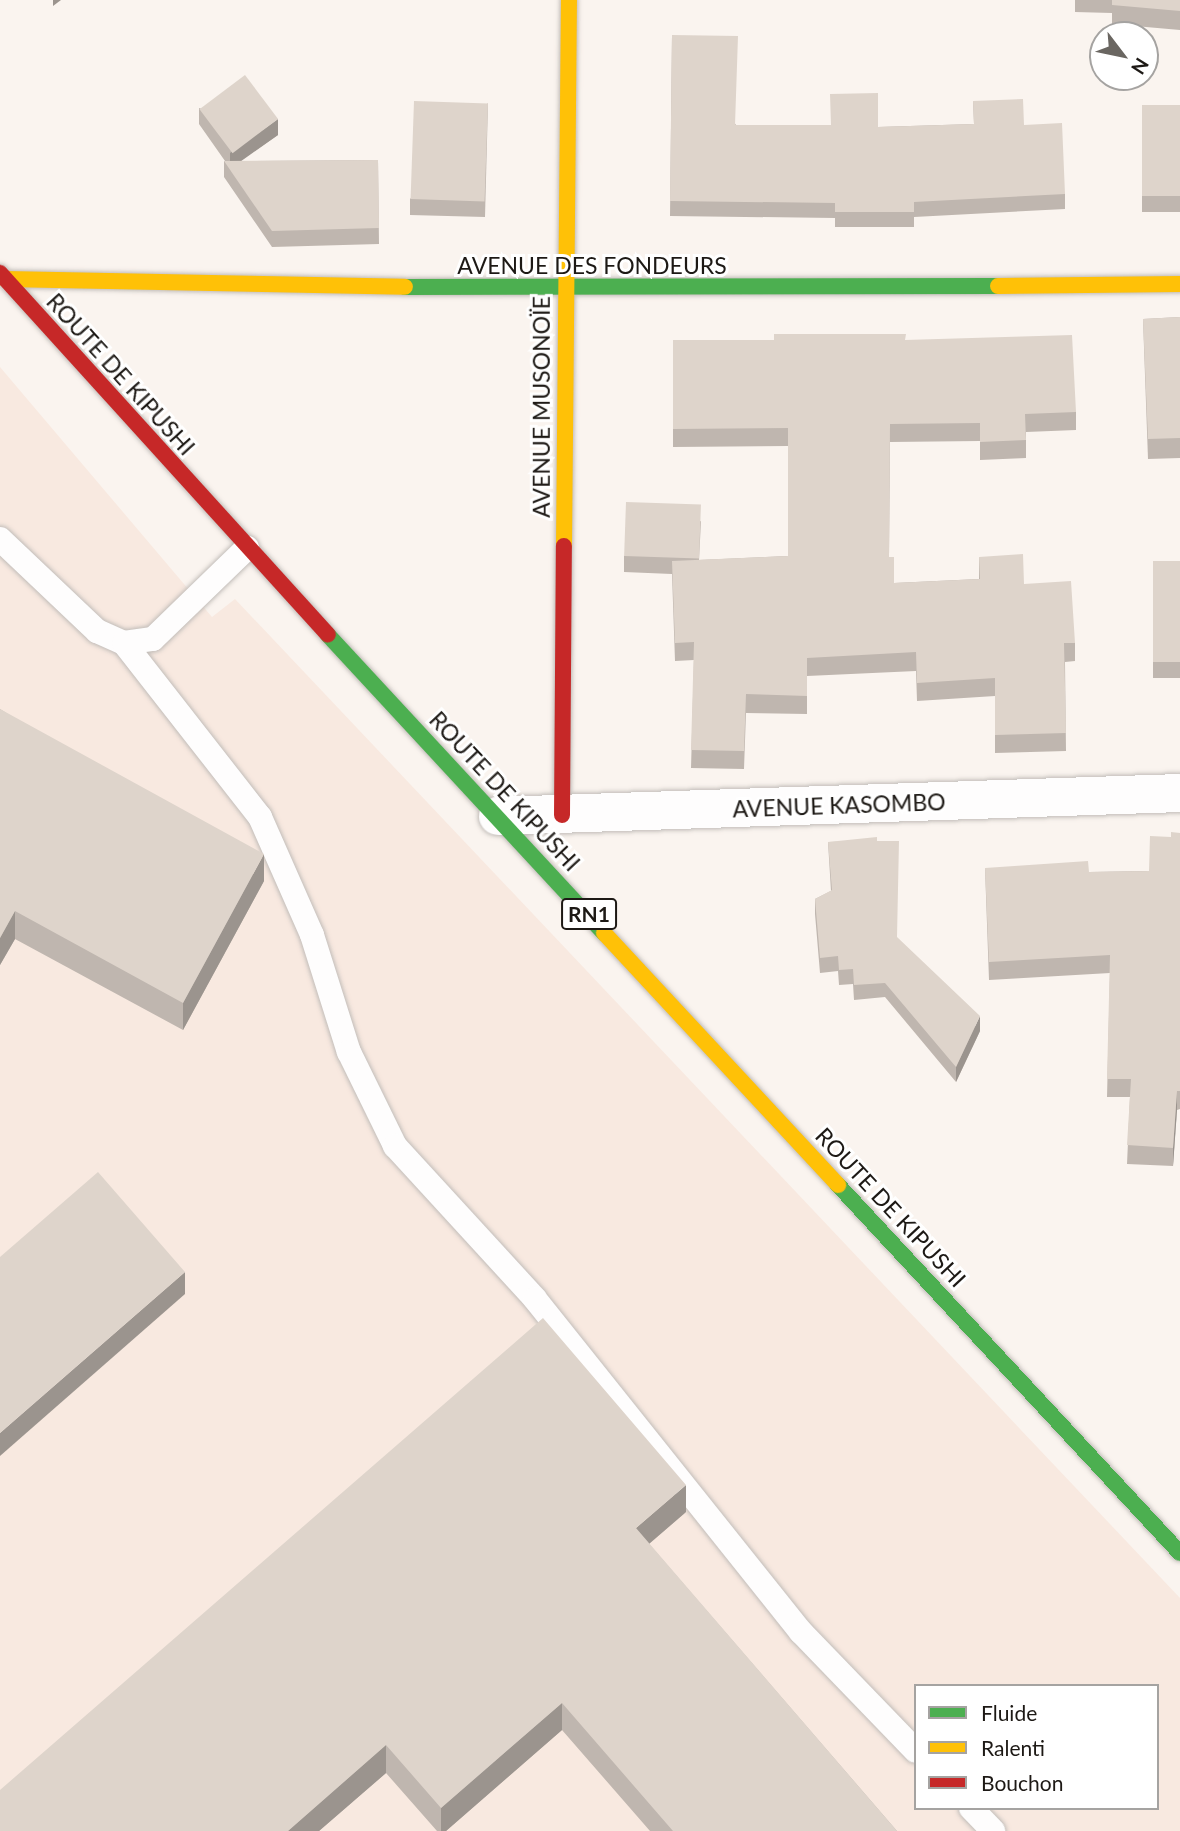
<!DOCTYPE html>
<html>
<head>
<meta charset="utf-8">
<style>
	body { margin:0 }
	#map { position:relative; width:1180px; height:1831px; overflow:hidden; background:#faf4ef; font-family:Lato,sans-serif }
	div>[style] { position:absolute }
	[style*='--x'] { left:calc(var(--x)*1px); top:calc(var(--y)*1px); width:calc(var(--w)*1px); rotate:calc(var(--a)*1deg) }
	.industrial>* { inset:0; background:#f8e9e0 }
	.roads { filter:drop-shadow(0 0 2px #c2bdb9) drop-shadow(0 0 2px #c2bdb9) }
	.lane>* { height:24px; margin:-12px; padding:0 12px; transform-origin:12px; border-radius:12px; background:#fefdfd }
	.street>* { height:38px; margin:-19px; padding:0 19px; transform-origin:19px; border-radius:19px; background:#fefdfd }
	.fast>* { height:16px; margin:-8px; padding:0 8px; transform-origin:8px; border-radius:8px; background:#4caf50 }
	.slow>* { height:16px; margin:-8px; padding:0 8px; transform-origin:8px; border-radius:8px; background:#ffc107 }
	.jam>* { height:16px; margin:-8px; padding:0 8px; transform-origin:8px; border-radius:8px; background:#c62828 }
	.wall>* { inset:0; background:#bfb6af; transform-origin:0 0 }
	.shaded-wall>* { inset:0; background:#9b948e }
	.building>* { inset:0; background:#ded4cb; transform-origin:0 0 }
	span { translate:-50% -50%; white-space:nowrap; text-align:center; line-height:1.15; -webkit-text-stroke:6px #fff; paint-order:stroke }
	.shield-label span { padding:2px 5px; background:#fff; border:2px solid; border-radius:5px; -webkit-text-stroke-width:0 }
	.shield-label { font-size:21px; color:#1d1915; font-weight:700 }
	.street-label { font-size:23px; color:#1d1915 }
	.legend { position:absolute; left:914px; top:1684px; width:245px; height:126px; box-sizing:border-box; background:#fff; border:2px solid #a5a3a1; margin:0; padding:9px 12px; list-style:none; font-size:21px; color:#1d1915 }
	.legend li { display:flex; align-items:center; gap:14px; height:35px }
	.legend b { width:35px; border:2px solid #a5a3a1 }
	.north { position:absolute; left:1089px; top:21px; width:70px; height:70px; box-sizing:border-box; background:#fff; border:2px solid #a5a3a1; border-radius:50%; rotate:122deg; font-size:19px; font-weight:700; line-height:28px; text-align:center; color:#1d1915 }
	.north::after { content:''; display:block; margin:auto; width:24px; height:32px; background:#6a6661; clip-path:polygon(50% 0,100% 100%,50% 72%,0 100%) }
</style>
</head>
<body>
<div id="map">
	<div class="industrial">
		<div style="clip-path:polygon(evenodd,0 367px,212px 617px,235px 599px,1180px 1598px,1180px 1831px,0 1831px,0 367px,916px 1686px,1157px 1686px,1157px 1808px,916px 1808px,916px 1686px)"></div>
	</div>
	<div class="roads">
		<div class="lane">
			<div style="--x:0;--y:539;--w:134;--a:43.5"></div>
			<div style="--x:97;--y:631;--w:30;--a:24"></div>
			<div style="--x:124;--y:643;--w:221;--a:52"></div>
			<div style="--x:260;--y:817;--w:129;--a:66.2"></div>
			<div style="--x:312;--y:935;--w:123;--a:72.5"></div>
			<div style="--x:349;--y:1052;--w:105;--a:63.9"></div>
			<div style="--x:395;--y:1146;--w:207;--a:47.5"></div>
			<div style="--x:535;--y:1299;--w:426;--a:51.4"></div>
			<div style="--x:801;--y:1632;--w:165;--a:46"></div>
			<div style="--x:124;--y:643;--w:29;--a:-8"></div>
			<div style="--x:153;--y:639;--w:131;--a:-44.1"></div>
			<div style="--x:971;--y:1808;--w:32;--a:46"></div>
		</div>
		<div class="street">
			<div style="--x:498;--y:816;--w:682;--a:-1.93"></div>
		</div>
		<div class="fast">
			<div style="--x:405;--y:287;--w:593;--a:-0.1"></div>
			<div style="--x:328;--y:635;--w:406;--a:47.2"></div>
			<div style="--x:838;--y:1185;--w:502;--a:47.1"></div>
		</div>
		<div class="slow">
			<div style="--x:5;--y:279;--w:400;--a:1.1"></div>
			<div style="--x:998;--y:286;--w:182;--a:-0.6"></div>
			<div style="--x:564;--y:546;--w:546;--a:-89.48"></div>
			<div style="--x:604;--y:933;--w:344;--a:47.1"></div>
		</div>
		<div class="jam">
			<div style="--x:0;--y:273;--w:488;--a:47.8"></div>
			<div style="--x:562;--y:815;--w:269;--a:-89.6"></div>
		</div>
	</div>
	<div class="wall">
		<div style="clip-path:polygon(1075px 0,1180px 0,1180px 30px,1112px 24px,1112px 13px,1075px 12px)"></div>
		<div style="clip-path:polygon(672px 35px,736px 125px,878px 127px,974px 124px,973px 101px,1024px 125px,1065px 194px,1065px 209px,914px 217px,914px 227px,835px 227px,835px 218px,670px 216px)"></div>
		<div style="clip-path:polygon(488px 103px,485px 217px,410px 215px,410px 199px)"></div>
		<div style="left:1142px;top:105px;width:38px;height:107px"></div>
		<div style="clip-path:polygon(199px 108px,278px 135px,240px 161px,378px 160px,379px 244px,272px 247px,224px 177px,224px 161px,225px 161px,199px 124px)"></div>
		<div style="clip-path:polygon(1180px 317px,1180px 458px,1148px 459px,1143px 319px)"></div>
		<div style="clip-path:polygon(673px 340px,905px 340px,1076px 412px,1076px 430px,1026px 432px,1026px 458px,980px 460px,980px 441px,890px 442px,889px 557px,894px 583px,979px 579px,979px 557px,1024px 584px,1075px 643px,1075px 661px,1065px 662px,1066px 751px,995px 753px,995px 696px,917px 701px,916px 671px,807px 676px,807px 714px,746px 713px,744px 769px,691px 768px,694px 660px,675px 661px,672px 574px,624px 572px,624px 556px,701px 521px,699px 560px,788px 556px,788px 446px,673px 447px)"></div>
		<div style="left:1153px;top:561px;width:27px;height:117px"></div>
		<div style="clip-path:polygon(0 709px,264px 881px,183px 1030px,15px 939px,0 965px)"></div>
		<div style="clip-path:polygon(1180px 833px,1180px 1109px,1177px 1110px,1173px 1166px,1127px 1164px,1130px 1097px,1107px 1097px,1110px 973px,989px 980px,985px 868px,1089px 872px,1149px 871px,1171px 837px)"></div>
		<div style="clip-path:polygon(877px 841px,897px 938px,980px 1031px,956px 1082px,885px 997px,854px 1000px,853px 984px,839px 985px,838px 971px,820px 973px,815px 914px,815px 899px,831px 891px,828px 842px)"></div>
		<div style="clip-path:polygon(686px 1512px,649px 1544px,897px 1831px,650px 1831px,562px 1730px,446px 1831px,437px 1831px,386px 1773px,319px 1831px,0 1831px)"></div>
	</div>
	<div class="shaded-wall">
		<div style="clip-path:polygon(53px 0,61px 0,53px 6px)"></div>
		<div style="clip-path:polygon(278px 119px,278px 135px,230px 169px,230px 153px)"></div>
		<div style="clip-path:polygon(264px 854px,264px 881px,183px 1030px,183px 1003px)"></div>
		<div style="clip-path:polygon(15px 911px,15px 939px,0 965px,0 938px)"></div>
		<div style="clip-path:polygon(980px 1016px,980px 1031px,956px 1082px,956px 1067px)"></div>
		<div style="clip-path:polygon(1177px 1091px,1177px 1110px,1173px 1166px,1173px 1148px)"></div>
		<div style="clip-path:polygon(185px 1272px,185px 1294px,0 1456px,0 1433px)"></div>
		<div style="clip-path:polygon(686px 1485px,686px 1512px,636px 1555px,636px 1528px)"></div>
		<div style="clip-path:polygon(562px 1703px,562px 1730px,446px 1831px,441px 1831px,441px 1808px)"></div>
		<div style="clip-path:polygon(386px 1745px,386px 1773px,319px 1831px,288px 1831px)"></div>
	</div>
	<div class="building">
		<div style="clip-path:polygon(1112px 0,1180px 0,1180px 11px,1112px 5px)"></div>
		<div style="clip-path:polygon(672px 35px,738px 36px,735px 125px,831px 125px,830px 94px,878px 93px,878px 127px,974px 124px,973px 101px,1023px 99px,1024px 125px,1062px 123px,1065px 194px,914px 202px,914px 212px,835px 212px,835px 203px,670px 201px)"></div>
		<div style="left:245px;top:75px;width:55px;height:57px;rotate:53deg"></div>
		<div style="left:414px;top:101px;width:74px;height:98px;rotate:2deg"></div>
		<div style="left:1142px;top:105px;width:38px;height:91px"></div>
		<div style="clip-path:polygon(378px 160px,379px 228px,272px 231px,224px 161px)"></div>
		<div style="clip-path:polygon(1180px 317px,1180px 438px,1148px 439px,1143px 319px)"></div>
		<div style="clip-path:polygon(774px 334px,906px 334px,905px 340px,1072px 335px,1076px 412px,1025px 414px,1026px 440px,980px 442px,980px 423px,890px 424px,889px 557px,894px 557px,894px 583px,980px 579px,979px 557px,1023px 554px,1024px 584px,1071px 581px,1075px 643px,1064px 643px,1066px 733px,995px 735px,995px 678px,917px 683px,916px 652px,807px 658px,807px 696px,746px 694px,744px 751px,691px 750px,694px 642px,675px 643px,672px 561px,788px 556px,788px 428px,673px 429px,673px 340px,774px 340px)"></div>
		<div style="left:626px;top:502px;width:75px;height:54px;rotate:2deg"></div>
		<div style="left:1153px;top:561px;width:27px;height:101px"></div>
		<div style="clip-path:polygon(0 709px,264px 854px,183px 1003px,15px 911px,0 938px)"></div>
		<div style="clip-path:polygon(1171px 832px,1180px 833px,1180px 1091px,1177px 1091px,1173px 1148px,1127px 1145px,1131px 1079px,1107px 1079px,1110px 955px,989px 962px,985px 868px,1088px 861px,1089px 872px,1149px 871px,1150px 836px,1171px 837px)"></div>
		<div style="clip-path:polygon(877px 837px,877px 841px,899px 841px,897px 937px,980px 1016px,956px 1067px,885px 983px,854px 985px,853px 969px,839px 970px,838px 956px,820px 958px,815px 899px,832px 890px,828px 842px)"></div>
		<div style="clip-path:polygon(98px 1172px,185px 1272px,0 1433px,0 1257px)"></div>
		<div style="clip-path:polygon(543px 1318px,686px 1485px,636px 1528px,897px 1831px,673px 1831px,562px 1703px,441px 1808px,386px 1745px,288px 1831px,0 1831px,0 1790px)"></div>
	</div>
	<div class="shield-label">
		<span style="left:589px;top:914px">RN1</span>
	</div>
	<div class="street-label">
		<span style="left:592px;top:265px">AVENUE DES FONDEURS</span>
		<span style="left:121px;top:374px;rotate:48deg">ROUTE DE KIPUSHI</span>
		<span style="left:541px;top:407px;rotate:-90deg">AVENUE MUSONOÏE</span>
		<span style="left:505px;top:791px;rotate:47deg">ROUTE DE KIPUSHI</span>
		<span style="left:839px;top:805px;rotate:-2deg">AVENUE KASOMBO</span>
		<span style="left:891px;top:1207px;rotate:47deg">ROUTE DE KIPUSHI</span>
	</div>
	<ul class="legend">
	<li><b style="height:9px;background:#4caf50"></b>Fluide</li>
	<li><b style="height:9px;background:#ffc107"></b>Ralenti</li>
	<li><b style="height:9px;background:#c62828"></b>Bouchon</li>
	</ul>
	<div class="north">N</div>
</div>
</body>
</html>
